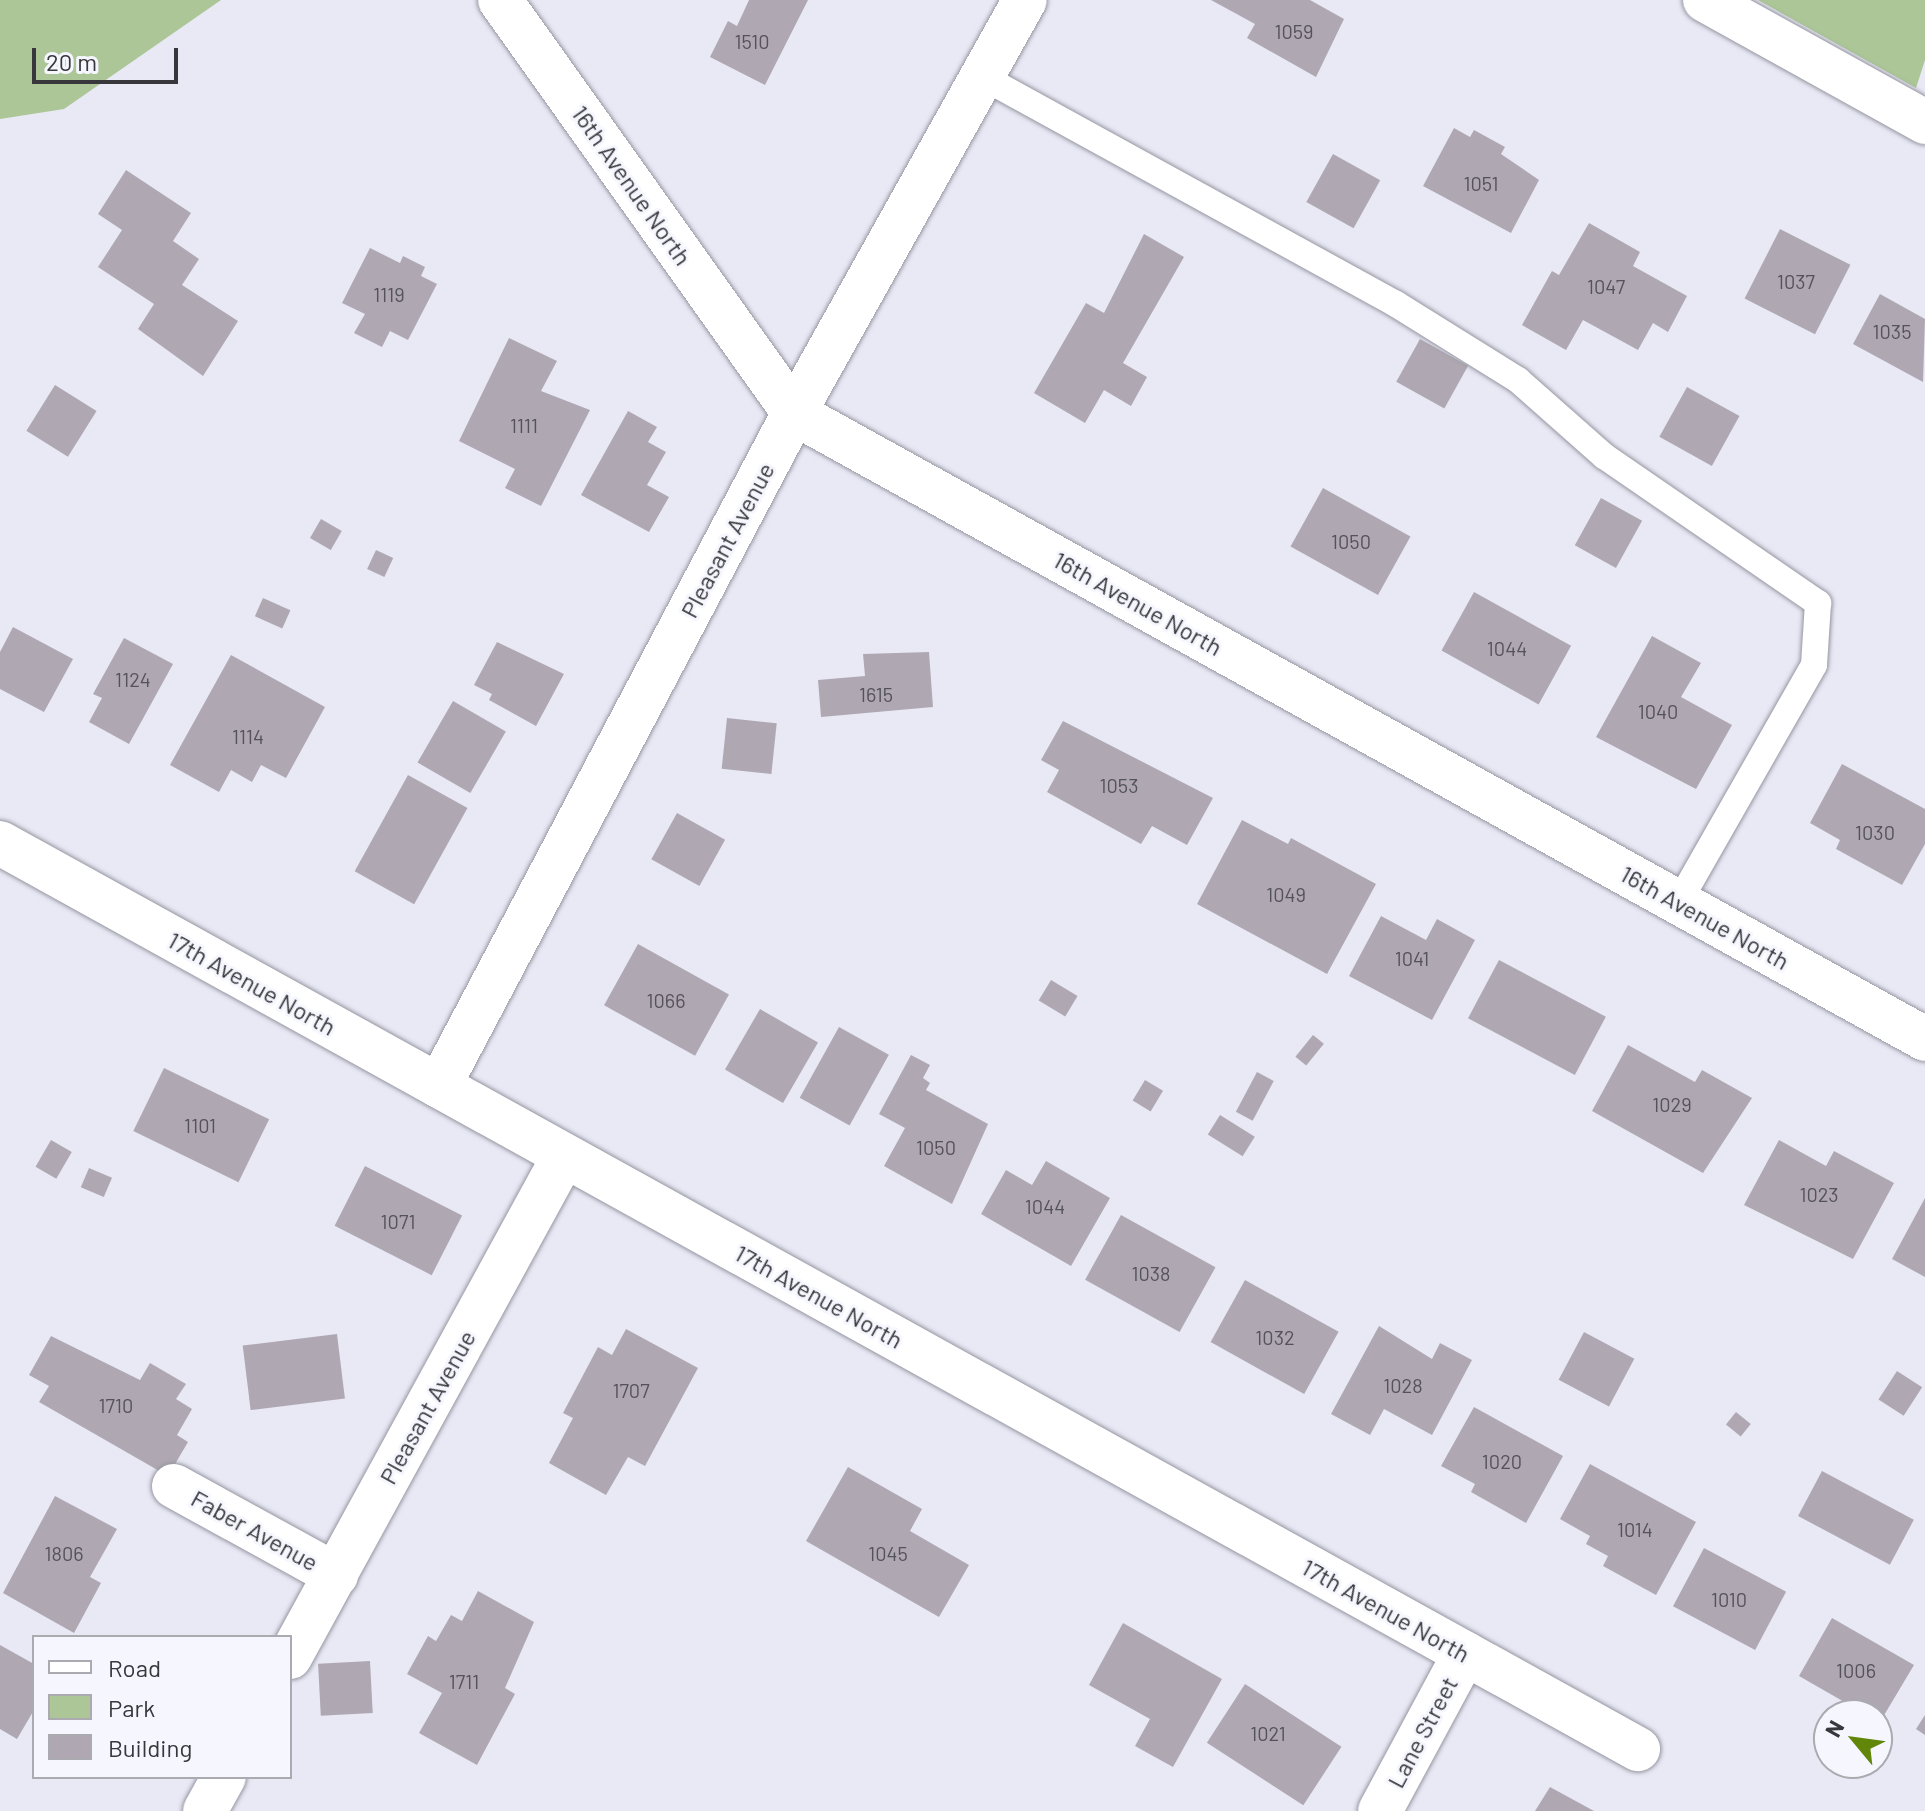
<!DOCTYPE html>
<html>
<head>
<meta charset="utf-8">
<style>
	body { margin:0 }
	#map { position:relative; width:1925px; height:1811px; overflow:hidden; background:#e8e9f5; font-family:Barlow,sans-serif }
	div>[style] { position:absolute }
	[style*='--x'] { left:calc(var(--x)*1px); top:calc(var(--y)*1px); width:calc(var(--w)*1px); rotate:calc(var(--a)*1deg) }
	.green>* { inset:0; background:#acc697 }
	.building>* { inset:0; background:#afa8b2; transform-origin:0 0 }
	.roads { filter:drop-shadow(0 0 2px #9596a1) drop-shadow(0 0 2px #9596a1) }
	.lane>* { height:26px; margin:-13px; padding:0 13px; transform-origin:13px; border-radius:13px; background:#fff }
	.street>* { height:44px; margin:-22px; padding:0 22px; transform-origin:22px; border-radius:22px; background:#fff }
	span { translate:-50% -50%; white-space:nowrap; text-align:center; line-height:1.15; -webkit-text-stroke:6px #f6f6fe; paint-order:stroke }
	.number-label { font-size:20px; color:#55535a }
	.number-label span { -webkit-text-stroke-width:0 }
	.street-label { font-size:24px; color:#37373c }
	.legend { position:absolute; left:32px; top:1635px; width:260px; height:144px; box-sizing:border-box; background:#f6f6fe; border:2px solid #aaaab0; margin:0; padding:10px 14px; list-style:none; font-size:24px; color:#37373c }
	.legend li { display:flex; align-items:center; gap:16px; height:40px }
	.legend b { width:40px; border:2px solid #aaaab0 }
	.north { position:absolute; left:1813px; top:1699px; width:80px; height:80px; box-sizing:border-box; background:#f6f6fe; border:2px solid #aaaab0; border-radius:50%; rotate:299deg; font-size:22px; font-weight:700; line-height:32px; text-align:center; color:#37373c }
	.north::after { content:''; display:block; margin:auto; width:28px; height:36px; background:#61860a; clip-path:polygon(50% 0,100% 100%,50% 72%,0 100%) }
	.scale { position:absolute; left:32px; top:48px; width:146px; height:36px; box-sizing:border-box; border:4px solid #37373c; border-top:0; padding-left:10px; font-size:24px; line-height:28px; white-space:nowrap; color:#37373c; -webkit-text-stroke:6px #f6f6fe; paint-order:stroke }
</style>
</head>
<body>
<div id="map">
	<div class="green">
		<div style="clip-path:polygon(0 0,221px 0,64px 109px,0 119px)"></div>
		<div style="clip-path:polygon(1758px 0,1925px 0,1925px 60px,1916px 88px)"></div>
	</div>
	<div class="building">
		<div style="clip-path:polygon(749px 0,808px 0,765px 85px,710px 57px,728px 21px,737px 26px)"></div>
		<div style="clip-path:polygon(1211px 0,1310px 0,1344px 19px,1316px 77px,1247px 38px,1255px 24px)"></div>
		<div style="clip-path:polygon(1454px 128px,1470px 137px,1474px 130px,1505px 147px,1501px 154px,1539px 180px,1511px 233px,1423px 186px)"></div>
		<div style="left:1333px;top:154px;width:54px;height:55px;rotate:29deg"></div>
		<div style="clip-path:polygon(126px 170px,191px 213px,173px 241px,199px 259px,182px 285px,238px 321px,203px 376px,138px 329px,154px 304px,98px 267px,122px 230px,98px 214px)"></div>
		<div style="clip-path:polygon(1589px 223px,1640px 252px,1633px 266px,1687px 296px,1668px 332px,1653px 323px,1638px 350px,1583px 320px,1566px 350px,1522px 325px,1552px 271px,1559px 275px)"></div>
		<div style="left:1780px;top:229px;width:79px;height:78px;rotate:27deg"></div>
		<div style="clip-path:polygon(1144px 234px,1184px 257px,1123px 363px,1147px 377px,1131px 406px,1104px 390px,1085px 423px,1034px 393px,1086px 303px,1104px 313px)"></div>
		<div style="clip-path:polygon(370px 248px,400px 263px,403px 256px,425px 267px,421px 276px,437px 284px,408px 340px,390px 331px,382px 347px,354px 333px,365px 314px,342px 303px)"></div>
		<div style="clip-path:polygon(1880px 294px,1925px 319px,1923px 382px,1853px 344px)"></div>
		<div style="clip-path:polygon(509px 338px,557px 361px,541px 391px,590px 410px,541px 506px,505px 488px,515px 469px,459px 441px)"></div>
		<div style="left:1420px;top:339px;width:55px;height:49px;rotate:29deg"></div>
		<div style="left:55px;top:385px;width:49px;height:54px;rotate:32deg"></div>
		<div style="left:1687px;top:387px;width:60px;height:57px;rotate:29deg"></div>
		<div style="clip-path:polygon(628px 411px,657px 427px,648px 442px,666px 452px,647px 485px,669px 497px,649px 532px,581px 495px)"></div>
		<div style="left:1323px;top:488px;width:100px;height:67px;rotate:29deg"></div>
		<div style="left:1601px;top:498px;width:47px;height:54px;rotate:29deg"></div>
		<div style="left:321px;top:519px;width:24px;height:22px;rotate:30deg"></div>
		<div style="left:376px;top:550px;width:19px;height:21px;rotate:25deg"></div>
		<div style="left:1474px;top:592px;width:111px;height:67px;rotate:29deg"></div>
		<div style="left:263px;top:598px;width:30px;height:20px;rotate:24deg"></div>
		<div style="clip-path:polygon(13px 627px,73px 659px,44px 712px,0 689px,0 652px)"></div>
		<div style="clip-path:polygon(1652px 636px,1701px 663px,1681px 697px,1732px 725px,1696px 789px,1596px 737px)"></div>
		<div style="clip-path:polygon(124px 638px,173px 664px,129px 744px,89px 722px,102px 698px,93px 694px)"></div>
		<div style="clip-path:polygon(497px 642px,564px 674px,536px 726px,489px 700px,492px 694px,474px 685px)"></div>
		<div style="clip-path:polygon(929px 652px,933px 707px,821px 717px,818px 680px,865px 676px,863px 654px)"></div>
		<div style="clip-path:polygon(231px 655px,325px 707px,286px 778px,261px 765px,252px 782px,231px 770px,219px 792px,170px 765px)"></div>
		<div style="left:453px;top:701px;width:61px;height:71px;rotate:30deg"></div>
		<div style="left:727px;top:718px;width:50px;height:51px;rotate:6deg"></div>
		<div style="clip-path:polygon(1063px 721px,1213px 798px,1187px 845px,1152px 826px,1141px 844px,1047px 792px,1059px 770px,1041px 760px)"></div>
		<div style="clip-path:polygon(1842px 764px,1925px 809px,1925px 844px,1902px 885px,1836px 849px,1840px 840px,1810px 823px)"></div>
		<div style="left:408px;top:775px;width:68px;height:110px;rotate:29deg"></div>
		<div style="left:677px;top:813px;width:55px;height:53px;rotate:29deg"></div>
		<div style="clip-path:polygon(1242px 820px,1288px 844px,1291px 838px,1376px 884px,1327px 974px,1197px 904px)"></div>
		<div style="clip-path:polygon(1381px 916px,1426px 940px,1437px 919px,1475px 940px,1432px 1020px,1349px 976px)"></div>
		<div style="left:638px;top:944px;width:104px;height:70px;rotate:29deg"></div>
		<div style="left:1499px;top:960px;width:121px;height:66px;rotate:28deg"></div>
		<div style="left:1051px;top:980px;width:31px;height:24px;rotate:31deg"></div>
		<div style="left:760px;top:1009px;width:67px;height:70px;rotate:30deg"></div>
		<div style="left:839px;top:1027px;width:57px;height:81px;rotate:29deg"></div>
		<div style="left:1313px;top:1035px;width:14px;height:28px;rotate:39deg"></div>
		<div style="clip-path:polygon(1628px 1045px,1695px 1082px,1702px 1070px,1752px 1098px,1703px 1173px,1592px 1111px)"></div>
		<div style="clip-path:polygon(911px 1055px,930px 1065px,923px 1078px,930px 1083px,926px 1090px,988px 1124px,952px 1204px,884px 1166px,905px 1128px,879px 1114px)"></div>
		<div style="left:164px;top:1068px;width:117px;height:70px;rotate:26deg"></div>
		<div style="left:1257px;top:1072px;width:19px;height:45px;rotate:28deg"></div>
		<div style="left:1145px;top:1080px;width:21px;height:24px;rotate:31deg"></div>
		<div style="left:1220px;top:1115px;width:41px;height:23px;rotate:32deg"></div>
		<div style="left:51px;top:1140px;width:24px;height:31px;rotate:30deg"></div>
		<div style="clip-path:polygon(1779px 1140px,1826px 1166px,1834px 1151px,1894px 1183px,1853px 1259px,1744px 1205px)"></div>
		<div style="clip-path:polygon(1046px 1161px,1110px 1198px,1071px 1266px,981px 1214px,1006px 1170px,1032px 1185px)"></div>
		<div style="left:365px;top:1166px;width:109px;height:67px;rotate:27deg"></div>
		<div style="left:89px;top:1168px;width:25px;height:21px;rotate:23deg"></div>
		<div style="clip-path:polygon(1925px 1198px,1925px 1277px,1892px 1259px)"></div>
		<div style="left:1121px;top:1215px;width:108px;height:74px;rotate:29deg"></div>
		<div style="left:1245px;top:1280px;width:107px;height:71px;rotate:29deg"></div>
		<div style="clip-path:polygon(1379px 1326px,1432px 1359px,1440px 1343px,1472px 1360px,1432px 1435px,1384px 1409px,1370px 1435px,1331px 1414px)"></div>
		<div style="clip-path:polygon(626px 1329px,698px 1368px,645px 1466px,628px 1457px,606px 1495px,549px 1463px,573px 1418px,563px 1413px,598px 1347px,612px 1355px)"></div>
		<div style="left:1584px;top:1332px;width:57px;height:54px;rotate:28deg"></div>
		<div style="left:337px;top:1334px;width:65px;height:95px;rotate:83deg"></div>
		<div style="clip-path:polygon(51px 1336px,140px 1380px,150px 1363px,186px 1384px,176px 1399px,192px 1409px,177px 1435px,188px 1442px,168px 1476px,39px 1402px,49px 1386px,29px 1375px)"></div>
		<div style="left:1897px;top:1371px;width:30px;height:34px;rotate:33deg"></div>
		<div style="clip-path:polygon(1474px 1407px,1563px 1456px,1526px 1523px,1471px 1492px,1475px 1484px,1441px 1466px)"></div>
		<div style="left:1736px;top:1412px;width:19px;height:16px;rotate:39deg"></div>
		<div style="clip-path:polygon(1590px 1464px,1696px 1522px,1656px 1595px,1603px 1566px,1608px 1556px,1586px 1544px,1590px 1536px,1560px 1519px)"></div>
		<div style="clip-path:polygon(848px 1467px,922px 1509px,910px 1531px,969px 1565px,939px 1617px,806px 1541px)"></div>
		<div style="left:1822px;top:1471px;width:104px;height:51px;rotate:28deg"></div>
		<div style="clip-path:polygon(55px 1496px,117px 1529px,90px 1577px,101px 1583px,74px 1633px,3px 1593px)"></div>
		<div style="left:1704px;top:1548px;width:93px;height:66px;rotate:28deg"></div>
		<div style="clip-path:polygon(478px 1591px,534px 1622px,505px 1688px,515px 1694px,477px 1765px,419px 1733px,442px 1693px,407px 1674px,428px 1636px,436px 1641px,451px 1615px,462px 1621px)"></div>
		<div style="clip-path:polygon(1832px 1618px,1914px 1665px,1880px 1722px,1877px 1715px,1867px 1715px,1799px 1676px)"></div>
		<div style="clip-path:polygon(1123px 1623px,1222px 1679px,1173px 1767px,1135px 1746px,1150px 1719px,1089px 1685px)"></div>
		<div style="clip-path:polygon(0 1645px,34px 1664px,34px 1710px,17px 1739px,0 1729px)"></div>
		<div style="left:370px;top:1661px;width:52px;height:52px;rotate:87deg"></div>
		<div style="left:1245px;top:1684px;width:115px;height:70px;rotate:33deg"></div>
		<div style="clip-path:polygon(1925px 1715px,1925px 1735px,1916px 1729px)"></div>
		<div style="clip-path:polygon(1550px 1787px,1594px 1811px,1535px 1811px)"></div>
	</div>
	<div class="roads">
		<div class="lane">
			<div style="--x:983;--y:77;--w:471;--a:28.8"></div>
			<div style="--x:1396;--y:304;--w:144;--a:31.9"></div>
			<div style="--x:1518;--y:380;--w:115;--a:41.5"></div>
			<div style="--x:1604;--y:456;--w:260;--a:34.5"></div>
			<div style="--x:1818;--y:603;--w:62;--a:93.7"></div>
			<div style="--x:1814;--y:665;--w:274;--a:119.7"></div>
		</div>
		<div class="street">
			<div style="--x:500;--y:0;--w:507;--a:54.55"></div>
			<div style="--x:794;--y:413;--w:1293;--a:28.96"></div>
			<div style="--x:1705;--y:0;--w:252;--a:29"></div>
			<div style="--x:0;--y:843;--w:1872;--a:28.95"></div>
			<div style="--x:439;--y:1086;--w:761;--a:-62.19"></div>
			<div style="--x:794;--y:413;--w:473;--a:-60.8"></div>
			<div style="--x:174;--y:1486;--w:185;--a:28.8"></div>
			<div style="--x:290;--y:1657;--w:571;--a:-61.33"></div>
			<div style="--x:205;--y:1811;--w:39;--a:-61"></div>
			<div style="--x:1380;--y:1811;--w:179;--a:-61.7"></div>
		</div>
	</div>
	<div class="number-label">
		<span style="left:1294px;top:31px">1059</span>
		<span style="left:752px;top:41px">1510</span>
		<span style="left:1481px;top:183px">1051</span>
		<span style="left:1796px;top:281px">1037</span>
		<span style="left:1606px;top:286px">1047</span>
		<span style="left:389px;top:294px">1119</span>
		<span style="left:1892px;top:331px">1035</span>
		<span style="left:524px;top:425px">1111</span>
		<span style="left:1351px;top:541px">1050</span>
		<span style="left:1507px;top:648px">1044</span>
		<span style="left:133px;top:679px">1124</span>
		<span style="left:876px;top:694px">1615</span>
		<span style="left:1658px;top:711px">1040</span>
		<span style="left:248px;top:736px">1114</span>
		<span style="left:1119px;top:785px">1053</span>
		<span style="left:1875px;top:832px">1030</span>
		<span style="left:1286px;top:894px">1049</span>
		<span style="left:1412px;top:958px">1041</span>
		<span style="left:666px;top:1000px">1066</span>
		<span style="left:1672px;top:1104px">1029</span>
		<span style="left:200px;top:1125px">1101</span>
		<span style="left:936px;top:1147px">1050</span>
		<span style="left:1819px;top:1194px">1023</span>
		<span style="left:1045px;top:1206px">1044</span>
		<span style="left:398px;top:1221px">1071</span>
		<span style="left:1151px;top:1273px">1038</span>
		<span style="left:1275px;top:1337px">1032</span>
		<span style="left:1403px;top:1385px">1028</span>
		<span style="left:631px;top:1390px">1707</span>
		<span style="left:116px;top:1405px">1710</span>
		<span style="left:1502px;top:1461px">1020</span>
		<span style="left:1635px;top:1529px">1014</span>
		<span style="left:64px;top:1553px">1806</span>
		<span style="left:888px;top:1553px">1045</span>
		<span style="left:1729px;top:1599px">1010</span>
		<span style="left:1856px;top:1670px">1006</span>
		<span style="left:464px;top:1681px">1711</span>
		<span style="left:1268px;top:1733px">1021</span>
	</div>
	<div class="street-label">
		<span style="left:632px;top:185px;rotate:55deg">16th Avenue North</span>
		<span style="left:727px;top:540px;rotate:-62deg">Pleasant Avenue</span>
		<span style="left:1138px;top:603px;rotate:29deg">16th Avenue North</span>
		<span style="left:1705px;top:917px;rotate:29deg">16th Avenue North</span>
		<span style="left:252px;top:983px;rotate:29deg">17th Avenue North</span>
		<span style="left:819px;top:1296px;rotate:29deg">17th Avenue North</span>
		<span style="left:427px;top:1407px;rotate:-61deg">Pleasant Avenue</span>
		<span style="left:255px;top:1530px;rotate:29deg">Faber Avenue</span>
		<span style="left:1386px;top:1610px;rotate:29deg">17th Avenue North</span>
		<span style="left:1422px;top:1732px;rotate:-62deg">Lane Street</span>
	</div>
	<ul class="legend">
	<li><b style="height:10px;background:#fff"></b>Road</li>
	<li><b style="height:22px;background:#acc697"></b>Park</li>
	<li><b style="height:22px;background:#afa8b2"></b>Building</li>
	</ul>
	<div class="north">N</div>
	<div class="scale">20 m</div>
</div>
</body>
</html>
